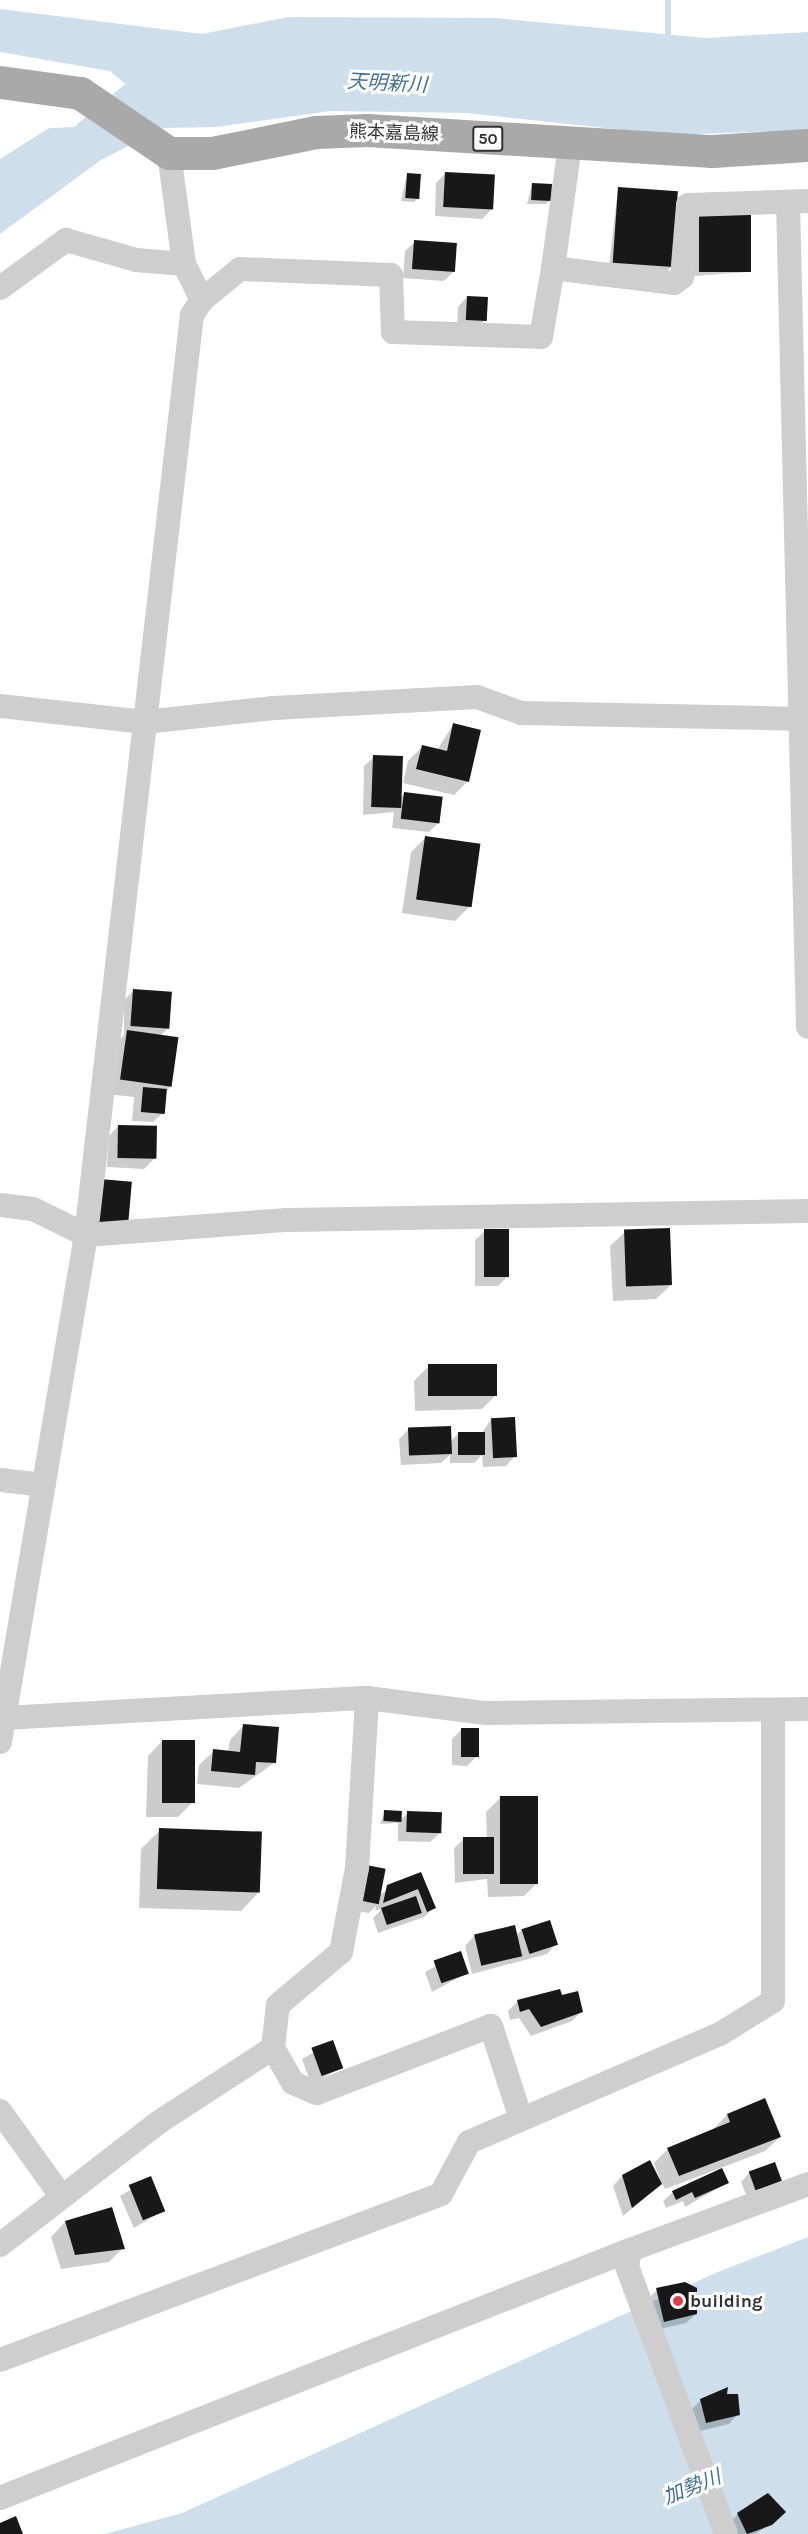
<!DOCTYPE html>
<html>
<head>
<meta charset="utf-8">
<style>
	body { margin:0 }
	#map { position:relative; width:808px; height:2534px; overflow:hidden; background:#fff; font-family:Karla,"Noto Sans JP",sans-serif }
	div>[style] { position:absolute }
	[style*='--x'] { left:calc(var(--x)*1px); top:calc(var(--y)*1px); width:calc(var(--w)*1px); rotate:calc(var(--a)*1deg) }
	.water>* { inset:0; background:#cedfeb }
	.shadow>* { inset:0; background:#0003 }
	.stream>* { height:6px; margin:-3px; padding:0 3px; transform-origin:3px; border-radius:3px; background:#cedfeb }
	.building>* { inset:0; background:#181818; transform-origin:0 0 }
	.minor>* { height:24px; margin:-12px; padding:0 12px; transform-origin:12px; border-radius:12px; background:#cecece }
	.primary>* { height:33px; margin:-16.5px; padding:0 16.5px; transform-origin:16.5px; border-radius:16.5px; background:#a9a9a9 }
	.dots>* { width:16px; height:16px; translate:-50% -50%; box-sizing:border-box; border:3px solid #fff; border-radius:50% }
	span { translate:-50% -50%; white-space:nowrap; text-align:center; line-height:1.15; -webkit-text-stroke:6px #fff; paint-order:stroke }
	.shield-label span { padding:2px 4px; background:#fff; border:2px solid; border-radius:4px; -webkit-text-stroke-width:0 }
	.shield-label { font-size:16px; color:#313131; font-weight:700 }
	.street-label { font-size:18px; color:#313131 }
	.poi-label { font-size:18px; color:#313131; font-weight:700 }
	.left { translate:0 -50%; text-align:left }
	.water-label { font-size:20px; color:#43718e; font-style:italic }
</style>
</head>
<body>
<div id="map">
	<div class="water">
		<div style="clip-path:polygon(0 9px,202px 34px,288px 17px,495px 18px,705px 38px,808px 32px,808px 130px,670px 135px,467px 113px,330px 111px,216px 127px,164px 128px,101px 160px,0 234px,0 159px,49px 128px,74px 127px,125px 84px,110px 71px,0 52px)"></div>
		<div style="clip-path:polygon(808px 2237px,808px 2534px,105px 2534px,182px 2513px,718px 2272px)"></div>
	</div>
	<div class="shadow">
		<div style="clip-path:polygon(446px 173px,491px 210px,482px 219px,435px 216px,436px 183px)"></div>
		<div style="clip-path:polygon(407px 174px,418px 198px,414px 202px,401px 201px)"></div>
		<div style="clip-path:polygon(532px 184px,550px 200px,546px 204px,527px 204px)"></div>
		<div style="clip-path:polygon(618px 188px,671px 267px,667px 271px,609px 267px)"></div>
		<div style="clip-path:polygon(749px 214px,748px 272px,694px 276px,695px 217px)"></div>
		<div style="clip-path:polygon(415px 242px,453px 272px,444px 281px,403px 278px,405px 251px)"></div>
		<div style="clip-path:polygon(467px 297px,485px 320px,476px 330px,457px 329px,458px 307px)"></div>
		<div style="clip-path:polygon(453px 725px,468px 781px,454px 795px,403px 783px,408px 761px,422px 747px,437px 750px)"></div>
		<div style="clip-path:polygon(374px 757px,400px 798px,405px 793px,438px 823px,429px 832px,392px 828px,394px 812px,363px 815px,364px 766px)"></div>
		<div style="clip-path:polygon(426px 837px,469px 907px,455px 921px,402px 913px,411px 852px)"></div>
		<div style="clip-path:polygon(133px 991px,168px 1028px,160px 1036px,172px 1086px,165px 1092px,163px 1113px,153px 1122px,132px 1121px,134px 1097px,107px 1094px,113px 1046px,124px 1035px,124px 1000px)"></div>
		<div style="clip-path:polygon(118px 1126px,154px 1159px,144px 1169px,107px 1167px,109px 1136px)"></div>
		<div style="clip-path:polygon(485px 1231px,508px 1276px,498px 1286px,475px 1286px,475px 1240px)"></div>
		<div style="clip-path:polygon(625px 1232px,671px 1285px,656px 1299px,613px 1301px,610px 1246px)"></div>
		<div style="clip-path:polygon(428px 1367px,496px 1395px,482px 1409px,415px 1411px,414px 1381px)"></div>
		<div style="clip-path:polygon(491px 1419px,515px 1456px,506px 1466px,483px 1467px,482px 1455px,474px 1463px,450px 1463px,450px 1455px,441px 1463px,401px 1465px,399px 1439px,409px 1429px,450px 1442px,459px 1433px,482px 1433px)"></div>
		<div style="clip-path:polygon(244px 1725px,274px 1763px,239px 1788px,197px 1784px,199px 1765px,214px 1751px,228px 1752px,230px 1740px)"></div>
		<div style="clip-path:polygon(462px 1729px,477px 1756px,467px 1766px,452px 1765px,452px 1739px)"></div>
		<div style="clip-path:polygon(162px 1741px,192px 1803px,178px 1817px,146px 1817px,148px 1756px)"></div>
		<div style="clip-path:polygon(500px 1798px,538px 1882px,524px 1896px,488px 1897px,487px 1879px,455px 1883px,454px 1848px,464px 1839px,487px 1838px,486px 1812px)"></div>
		<div style="clip-path:polygon(385px 1812px,400px 1820px,408px 1813px,440px 1833px,430px 1842px,398px 1841px,398px 1823px,380px 1824px)"></div>
		<div style="clip-path:polygon(160px 1830px,259px 1892px,241px 1911px,139px 1908px,141px 1849px)"></div>
		<div style="clip-path:polygon(384px 1870px,380px 1894px,420px 1874px,434px 1908px,424px 1917px,378px 1933px,373px 1918px,383px 1908px,375px 1911px,376px 1906px,369px 1913px,351px 1910px)"></div>
		<div style="clip-path:polygon(521px 1930px,556px 1944px,547px 1954px,472px 1974px,465px 1946px,474px 1936px,516px 1936px)"></div>
		<div style="clip-path:polygon(460px 1953px,467px 1973px,432px 1992px,425px 1972px)"></div>
		<div style="clip-path:polygon(561px 1997px,581px 2012px,572px 2021px,531px 2036px,519px 2018px,510px 2020px,508px 2011px,518px 2001px)"></div>
		<div style="clip-path:polygon(332px 2042px,341px 2068px,311px 2084px,302px 2059px)"></div>
		<div style="clip-path:polygon(727px 2115px,780px 2137px,765px 2151px,665px 2189px,662px 2183px,623px 2216px,613px 2186px,622px 2176px,660px 2178px,654px 2163px,668px 2149px,713px 2129px)"></div>
		<div style="clip-path:polygon(750px 2172px,780px 2181px,748px 2199px,741px 2182px)"></div>
		<div style="clip-path:polygon(150px 2178px,164px 2210px,134px 2228px,120px 2196px)"></div>
		<div style="clip-path:polygon(727px 2183px,685px 2207px,683px 2201px,666px 2208px,663px 2201px,673px 2192px)"></div>
		<div style="clip-path:polygon(111px 2209px,123px 2248px,109px 2262px,61px 2269px,51px 2237px,65px 2222px)"></div>
		<div style="clip-path:polygon(657px 2290px,696px 2314px,686px 2323px,655px 2330px,648px 2299px)"></div>
		<div style="clip-path:polygon(726px 2395px,738px 2414px,729px 2424px,696px 2432px,691px 2410px,701px 2400px)"></div>
		<div style="clip-path:polygon(738px 2514px,775px 2521px,755px 2534px,733px 2534px,728px 2524px)"></div>
	</div>
	<div class="stream">
		<div style="--x:668;--y:0;--w:41;--a:90"></div>
	</div>
	<div class="building">
		<div style="left:445px;top:172px;width:50px;height:35px;rotate:3deg"></div>
		<div style="left:407px;top:173px;width:14px;height:25px;rotate:4deg"></div>
		<div style="left:532px;top:183px;width:20px;height:17px;rotate:3deg"></div>
		<div style="left:618px;top:187px;width:60px;height:76px;rotate:4deg"></div>
		<div style="left:699px;top:212px;width:52px;height:60px"></div>
		<div style="left:414px;top:240px;width:43px;height:29px;rotate:4deg"></div>
		<div style="left:467px;top:296px;width:21px;height:24px;rotate:3deg"></div>
		<div style="clip-path:polygon(453px 723px,481px 730px,469px 782px,416px 769px,422px 745px,447px 751px)"></div>
		<div style="left:373px;top:755px;width:30px;height:52px;rotate:2deg"></div>
		<div style="left:404px;top:792px;width:39px;height:27px;rotate:7deg"></div>
		<div style="left:425px;top:836px;width:56px;height:64px;rotate:8deg"></div>
		<div style="left:133px;top:989px;width:39px;height:37px;rotate:4deg"></div>
		<div style="left:127px;top:1030px;width:52px;height:50px;rotate:8deg"></div>
		<div style="left:143px;top:1087px;width:24px;height:25px;rotate:5deg"></div>
		<div style="left:118px;top:1125px;width:39px;height:33px;rotate:1deg"></div>
		<div style="left:100px;top:1179px;width:32px;height:44px;rotate:5deg"></div>
		<div style="left:670px;top:1228px;width:57px;height:46px;rotate:88deg"></div>
		<div style="left:484px;top:1229px;width:25px;height:48px"></div>
		<div style="left:497px;top:1364px;width:32px;height:69px;rotate:90deg"></div>
		<div style="left:515px;top:1417px;width:40px;height:24px;rotate:87deg"></div>
		<div style="left:451px;top:1426px;width:28px;height:43px;rotate:88deg"></div>
		<div style="left:458px;top:1432px;width:27px;height:23px"></div>
		<div style="clip-path:polygon(243px 1724px,279px 1727px,276px 1763px,256px 1762px,255px 1775px,211px 1771px,213px 1749px,240px 1752px)"></div>
		<div style="left:461px;top:1728px;width:18px;height:29px"></div>
		<div style="left:162px;top:1740px;width:33px;height:63px"></div>
		<div style="left:500px;top:1796px;width:38px;height:88px"></div>
		<div style="left:384px;top:1810px;width:18px;height:11px;rotate:3deg"></div>
		<div style="left:407px;top:1811px;width:35px;height:21px;rotate:2deg"></div>
		<div style="left:159px;top:1828px;width:103px;height:61px;rotate:2deg"></div>
		<div style="left:463px;top:1837px;width:31px;height:37px"></div>
		<div style="left:366px;top:1865px;width:20px;height:36px;rotate:11deg"></div>
		<div style="clip-path:polygon(421px 1872px,436px 1908px,427px 1912px,418px 1889px,383px 1903px,387px 1885px)"></div>
		<div style="left:416px;top:1896px;width:18px;height:37px;rotate:71deg"></div>
		<div style="left:550px;top:1920px;width:26px;height:30px;rotate:72deg"></div>
		<div style="left:515px;top:1925px;width:32px;height:42px;rotate:77deg"></div>
		<div style="left:461px;top:1951px;width:24px;height:29px;rotate:71deg"></div>
		<div style="clip-path:polygon(560px 1989px,562px 1995px,578px 1991px,583px 2012px,541px 2027px,529px 2009px,520px 2012px,517px 2000px)"></div>
		<div style="left:333px;top:2040px;width:30px;height:23px;rotate:70deg"></div>
		<div style="clip-path:polygon(765px 2098px,781px 2137px,679px 2176px,667px 2148px,730px 2122px,727px 2114px)"></div>
		<div style="clip-path:polygon(650px 2160px,662px 2184px,632px 2208px,622px 2175px)"></div>
		<div style="left:775px;top:2162px;width:20px;height:28px;rotate:70deg"></div>
		<div style="clip-path:polygon(722px 2168px,729px 2183px,695px 2198px,692px 2192px,676px 2200px,672px 2191px)"></div>
		<div style="left:151px;top:2176px;width:38px;height:24px;rotate:68deg"></div>
		<div style="clip-path:polygon(112px 2207px,125px 2249px,75px 2255px,65px 2221px)"></div>
		<div style="clip-path:polygon(685px 2282px,697px 2288px,697px 2314px,664px 2322px,656px 2288px)"></div>
		<div style="clip-path:polygon(728px 2387px,727px 2394px,738px 2394px,740px 2415px,706px 2423px,700px 2399px)"></div>
		<div style="clip-path:polygon(768px 2493px,786px 2512px,772px 2525px,747px 2534px,737px 2513px)"></div>
		<div style="clip-path:polygon(16px 2516px,23px 2534px,0 2534px,0 2523px)"></div>
	</div>
	<div class="minor">
		<div style="--x:788;--y:203;--w:824;--a:88.61"></div>
		<div style="--x:553;--y:268;--w:124;--a:-82.1"></div>
		<div style="--x:0;--y:288;--w:82;--a:-36"></div>
		<div style="--x:66;--y:240;--w:73;--a:15.9"></div>
		<div style="--x:136;--y:260;--w:48;--a:4.8"></div>
		<div style="--x:202;--y:300;--w:49;--a:-39.2"></div>
		<div style="--x:240;--y:269;--w:151;--a:2.3"></div>
		<div style="--x:391;--y:275;--w:57;--a:88"></div>
		<div style="--x:393;--y:332;--w:148;--a:1.9"></div>
		<div style="--x:541;--y:337;--w:70;--a:-80.1"></div>
		<div style="--x:553;--y:268;--w:122;--a:7.1"></div>
		<div style="--x:674;--y:283;--w:10;--a:-37"></div>
		<div style="--x:682;--y:277;--w:72;--a:-85.2"></div>
		<div style="--x:688;--y:205;--w:120;--a:-1.9"></div>
		<div style="--x:0;--y:706;--w:146;--a:6.3"></div>
		<div style="--x:145;--y:722;--w:130;--a:-6.2"></div>
		<div style="--x:274;--y:708;--w:203;--a:-3.1"></div>
		<div style="--x:477;--y:697;--w:47;--a:20"></div>
		<div style="--x:521;--y:713;--w:287;--a:1.2"></div>
		<div style="--x:0;--y:1205;--w:33;--a:7"></div>
		<div style="--x:33;--y:1209;--w:59;--a:26.1"></div>
		<div style="--x:86;--y:1235;--w:202;--a:-4.3"></div>
		<div style="--x:287;--y:1220;--w:521;--a:-0.99"></div>
		<div style="--x:0;--y:1480;--w:44;--a:6.5"></div>
		<div style="--x:4;--y:1718;--w:364;--a:-3.2"></div>
		<div style="--x:367;--y:1698;--w:120;--a:7.2"></div>
		<div style="--x:486;--y:1713;--w:322;--a:-0.7"></div>
		<div style="--x:0;--y:1742;--w:514;--a:-80.37"></div>
		<div style="--x:86;--y:1235;--w:926;--a:-83.43"></div>
		<div style="--x:192;--y:315;--w:18;--a:-56"></div>
		<div style="--x:202;--y:300;--w:40;--a:-116.6"></div>
		<div style="--x:184;--y:264;--w:112;--a:-97.7"></div>
		<div style="--x:273;--y:2048;--w:40;--a:60.3"></div>
		<div style="--x:293;--y:2083;--w:26;--a:23"></div>
		<div style="--x:317;--y:2093;--w:186;--a:-21.1"></div>
		<div style="--x:491;--y:2026;--w:98;--a:72.1"></div>
		<div style="--x:0;--y:2111;--w:105;--a:54.3"></div>
		<div style="--x:0;--y:2245;--w:201;--a:-37.7"></div>
		<div style="--x:159;--y:2122;--w:136;--a:-33"></div>
		<div style="--x:273;--y:2048;--w:43;--a:-83.4"></div>
		<div style="--x:278;--y:2005;--w:82;--a:-40.1"></div>
		<div style="--x:341;--y:1952;--w:86;--a:-79.2"></div>
		<div style="--x:357;--y:1868;--w:170;--a:-86.6"></div>
		<div style="--x:0;--y:2360;--w:471;--a:-20.6"></div>
		<div style="--x:441;--y:2194;--w:59;--a:-61.7"></div>
		<div style="--x:469;--y:2142;--w:273;--a:-23.3"></div>
		<div style="--x:720;--y:2034;--w:62;--a:-31.9"></div>
		<div style="--x:773;--y:2001;--w:290;--a:-90"></div>
		<div style="--x:0;--y:2498;--w:677;--a:-21.49"></div>
		<div style="--x:726;--y:2534;--w:286;--a:-110.3"></div>
		<div style="--x:627;--y:2266;--w:16;--a:-79"></div>
		<div style="--x:630;--y:2250;--w:190;--a:-20.3"></div>
	</div>
	<div class="primary">
		<div style="--x:0;--y:82;--w:81;--a:7.8"></div>
		<div style="--x:80;--y:93;--w:107;--a:34"></div>
		<div style="--x:169;--y:153;--w:43;--a:0"></div>
		<div style="--x:212;--y:153;--w:106;--a:-11.4"></div>
		<div style="--x:316;--y:132;--w:51;--a:-2.2"></div>
		<div style="--x:367;--y:130;--w:346;--a:3.5"></div>
		<div style="--x:712;--y:151;--w:96;--a:-3.6"></div>
	</div>
	<div class="dots">
		<div style="left:678px;top:2301px;background:#da404b"></div>
	</div>
	<div class="shield-label">
		<span style="left:488px;top:139px">50</span>
	</div>
	<div class="street-label">
		<span style="left:394px;top:133px;rotate:2deg">熊本嘉島線</span>
	</div>
	<div class="poi-label">
		<span class="left" style="left:690px;top:2301px">building</span>
	</div>
	<div class="water-label">
		<span style="left:387px;top:83px;rotate:3deg">天明新川</span>
		<span style="left:692px;top:2487px;rotate:-22deg">加勢川</span>
	</div>
</div>
</body>
</html>
